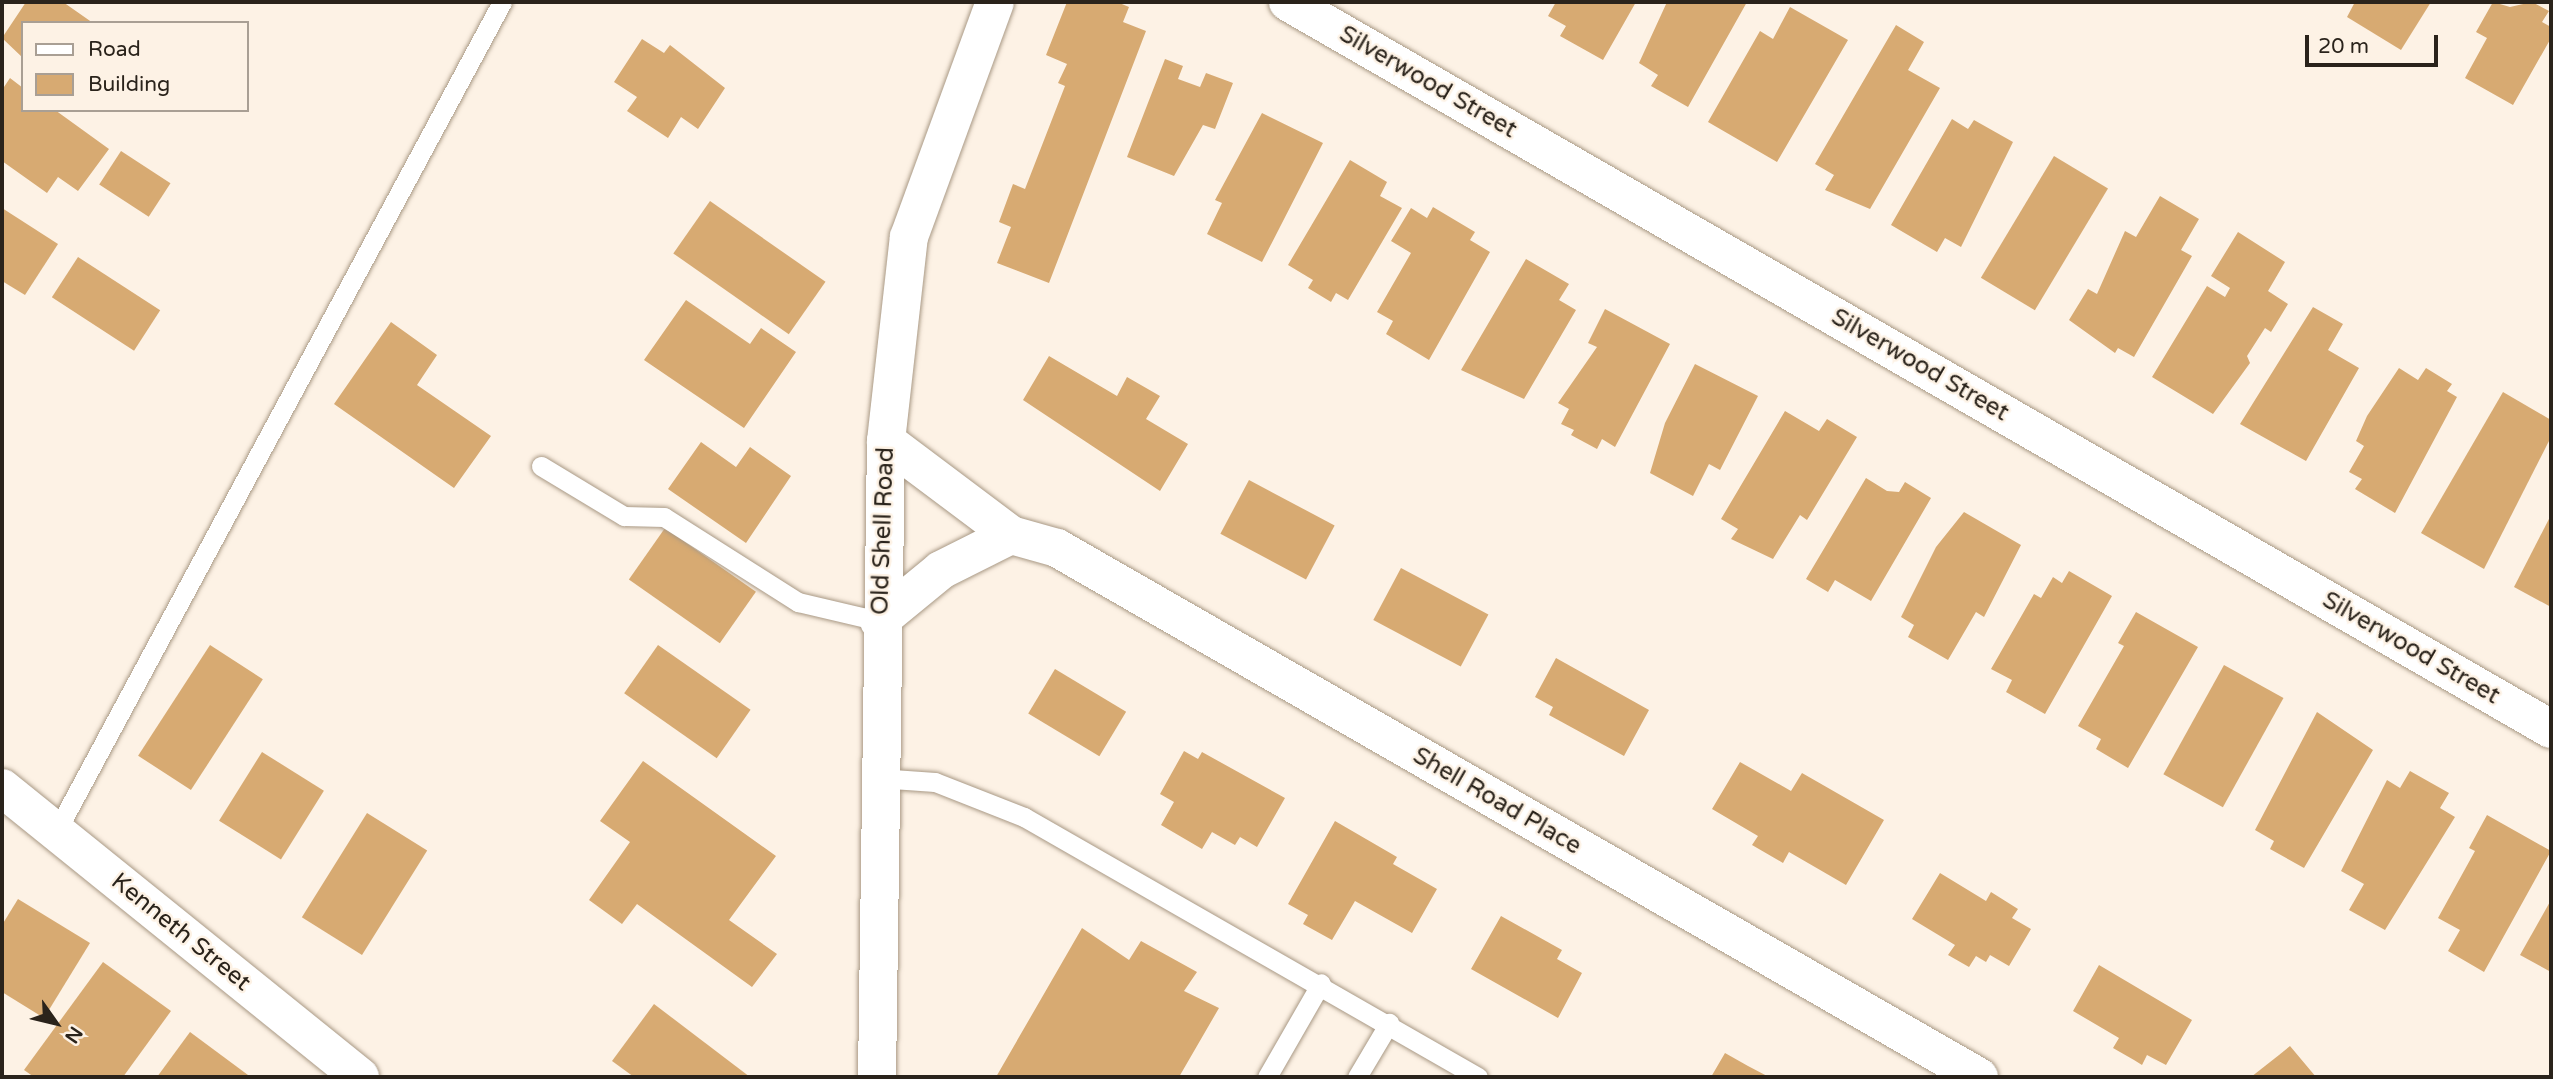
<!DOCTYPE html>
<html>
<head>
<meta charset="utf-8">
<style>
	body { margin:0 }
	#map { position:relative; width:2553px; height:1079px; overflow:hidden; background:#fdf2e5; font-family:"Varela Round",sans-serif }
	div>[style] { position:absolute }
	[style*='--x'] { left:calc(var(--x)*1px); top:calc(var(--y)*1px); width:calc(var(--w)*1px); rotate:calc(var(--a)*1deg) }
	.building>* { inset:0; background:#d7aa72; transform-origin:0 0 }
	.roads { filter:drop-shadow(0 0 2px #a99985) drop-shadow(0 0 2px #a99985) }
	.service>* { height:19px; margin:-9.5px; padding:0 9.5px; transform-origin:9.5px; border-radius:9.5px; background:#fff }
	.minor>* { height:38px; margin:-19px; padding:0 19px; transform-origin:19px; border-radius:19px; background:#fff }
	.tertiary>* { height:38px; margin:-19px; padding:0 19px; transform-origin:19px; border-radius:19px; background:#fff }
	span { translate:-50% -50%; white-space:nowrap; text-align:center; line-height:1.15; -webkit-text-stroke:5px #fdf2e5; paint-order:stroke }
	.street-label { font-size:24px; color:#2a231b }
	.frame { position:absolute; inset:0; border:4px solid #2a231b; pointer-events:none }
	.legend { position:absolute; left:21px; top:21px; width:228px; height:91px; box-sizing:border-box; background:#fdf2e5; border:2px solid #a99f94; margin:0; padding:9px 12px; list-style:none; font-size:21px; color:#2a231b }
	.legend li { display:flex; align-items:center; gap:14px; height:35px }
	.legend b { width:35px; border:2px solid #a99f94 }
	.north { position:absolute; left:21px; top:988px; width:70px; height:70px; -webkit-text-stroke:5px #fdf2e5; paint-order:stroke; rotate:124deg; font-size:19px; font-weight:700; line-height:28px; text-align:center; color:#2a231b }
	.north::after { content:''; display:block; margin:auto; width:24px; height:32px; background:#2a231b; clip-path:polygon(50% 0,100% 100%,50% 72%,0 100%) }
	.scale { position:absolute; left:2305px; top:35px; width:133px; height:32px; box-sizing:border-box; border:4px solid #2a231b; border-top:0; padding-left:9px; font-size:21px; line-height:24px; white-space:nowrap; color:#2a231b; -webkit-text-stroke:5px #fdf2e5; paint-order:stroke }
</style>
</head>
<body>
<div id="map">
	<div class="building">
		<div style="clip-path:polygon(26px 2px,63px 2px,93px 23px,23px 23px,23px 58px,2px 38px)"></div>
		<div style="clip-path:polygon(1067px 2px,1117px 2px,1129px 7px,1123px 22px,1146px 31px,1049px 283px,997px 263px,1011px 227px,999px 222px,1013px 184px,1025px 189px,1065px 86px,1058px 83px,1067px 64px,1046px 55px)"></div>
		<div style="clip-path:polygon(1556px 2px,1636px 2px,1603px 60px,1560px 36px,1566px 26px,1548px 16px)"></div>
		<div style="clip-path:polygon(1667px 2px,1747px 2px,1688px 107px,1651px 86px,1658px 75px,1639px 63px)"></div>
		<div style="clip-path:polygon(2355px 2px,2431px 2px,2401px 50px,2347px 17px)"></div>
		<div style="clip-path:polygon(2493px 2px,2510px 7px,2532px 2px,2549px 11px,2542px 22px,2551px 27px,2551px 38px,2513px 105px,2465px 78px,2487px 38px,2476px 32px)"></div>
		<div style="clip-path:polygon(1790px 7px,1848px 40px,1777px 162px,1708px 122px,1760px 31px,1773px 39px)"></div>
		<div style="clip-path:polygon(1896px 25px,1924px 42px,1908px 70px,1940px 88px,1870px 209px,1825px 190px,1834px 175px,1815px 164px)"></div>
		<div style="clip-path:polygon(642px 39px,664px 53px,670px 45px,725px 88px,698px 129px,681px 117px,668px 138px,627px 111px,637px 97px,614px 82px)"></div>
		<div style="clip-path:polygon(1165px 59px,1183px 66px,1178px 79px,1200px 87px,1206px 73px,1233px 83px,1215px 129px,1203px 125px,1174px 176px,1127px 157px)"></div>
		<div style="clip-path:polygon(10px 78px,23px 88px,23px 110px,55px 110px,109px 149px,78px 191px,58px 177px,47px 193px,2px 161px,2px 90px)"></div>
		<div style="clip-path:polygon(1262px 113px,1323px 143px,1262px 262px,1207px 234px,1222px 203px,1215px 200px)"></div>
		<div style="clip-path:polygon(1952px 119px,1968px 129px,1974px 120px,2013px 142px,1961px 247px,1945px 238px,1937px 252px,1891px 225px)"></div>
		<div style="left:121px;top:151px;width:59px;height:40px;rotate:33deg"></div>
		<div style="left:2054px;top:156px;width:63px;height:142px;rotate:31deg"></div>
		<div style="clip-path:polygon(1350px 160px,1387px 182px,1380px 196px,1402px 208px,1348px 300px,1336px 293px,1331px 302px,1308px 288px,1313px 280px,1288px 265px)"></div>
		<div style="clip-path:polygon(2160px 196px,2199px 219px,2181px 250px,2192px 256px,2134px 357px,2118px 348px,2115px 353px,2069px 320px,2088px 289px,2097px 294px,2125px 231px,2136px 237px)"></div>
		<div style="left:710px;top:201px;width:141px;height:64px;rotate:35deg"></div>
		<div style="clip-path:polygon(1433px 207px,1475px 232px,1470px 240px,1490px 252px,1429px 360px,1386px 334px,1393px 321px,1377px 312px,1411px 253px,1391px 241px,1411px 208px,1427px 218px)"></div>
		<div style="clip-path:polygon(2px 208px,58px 244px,25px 295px,2px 281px)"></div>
		<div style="clip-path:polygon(2238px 232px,2285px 262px,2268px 291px,2288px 304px,2271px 332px,2265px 328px,2247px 356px,2250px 363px,2213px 414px,2152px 377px,2207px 286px,2225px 297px,2230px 288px,2211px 276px)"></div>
		<div style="left:78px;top:257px;width:98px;height:48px;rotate:33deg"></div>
		<div style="clip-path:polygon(1526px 259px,1569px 284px,1559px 300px,1576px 310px,1524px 399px,1461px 370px)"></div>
		<div style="clip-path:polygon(686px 300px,750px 344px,761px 328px,796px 352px,744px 428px,644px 360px)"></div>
		<div style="clip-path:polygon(2313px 307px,2343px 324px,2328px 350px,2359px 368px,2306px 461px,2240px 424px)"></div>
		<div style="clip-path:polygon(1605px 309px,1670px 344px,1615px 447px,1602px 439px,1597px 449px,1571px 435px,1574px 430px,1561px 424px,1569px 409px,1558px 403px,1597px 347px,1588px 343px)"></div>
		<div style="clip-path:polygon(391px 322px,437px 355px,417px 385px,491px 436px,454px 488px,334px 404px)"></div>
		<div style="clip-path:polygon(1049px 356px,1117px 396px,1127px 377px,1160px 396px,1146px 419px,1188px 444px,1160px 491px,1023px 400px)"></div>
		<div style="clip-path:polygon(1695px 364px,1758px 396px,1720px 470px,1709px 464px,1693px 496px,1650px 473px,1665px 423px)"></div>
		<div style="clip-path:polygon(2399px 368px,2418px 380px,2426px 368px,2452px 384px,2447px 391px,2457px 397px,2395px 513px,2355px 489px,2362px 479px,2349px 472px,2364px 446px,2356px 441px,2367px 416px)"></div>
		<div style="clip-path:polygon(2503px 392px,2551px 420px,2551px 437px,2484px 569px,2421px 533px)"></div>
		<div style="clip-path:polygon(1785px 411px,1819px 431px,1827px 419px,1857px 437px,1807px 520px,1800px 515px,1773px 559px,1731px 539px,1738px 529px,1721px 519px)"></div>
		<div style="clip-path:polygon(701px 442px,736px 467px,750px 447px,791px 476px,746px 543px,668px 489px)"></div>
		<div style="clip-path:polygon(1866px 478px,1887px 491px,1899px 492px,1905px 482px,1931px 498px,1871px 601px,1835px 580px,1828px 592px,1806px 579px)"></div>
		<div style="left:1249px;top:480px;width:97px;height:61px;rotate:28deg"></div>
		<div style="clip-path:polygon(1964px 512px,2021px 545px,1984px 617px,1976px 612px,1948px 660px,1908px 637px,1914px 625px,1901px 617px,1936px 547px)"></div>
		<div style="clip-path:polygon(2551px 515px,2551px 607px,2514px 587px)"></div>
		<div style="left:665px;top:528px;width:111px;height:63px;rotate:35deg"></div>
		<div style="left:1401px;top:568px;width:99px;height:59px;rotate:28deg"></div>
		<div style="clip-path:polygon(2069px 571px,2112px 596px,2045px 714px,2006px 692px,2012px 680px,1991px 669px,2034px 594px,2041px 598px,2053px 577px,2062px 583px)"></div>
		<div style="clip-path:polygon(2136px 612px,2198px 647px,2128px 768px,2096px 749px,2101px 739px,2078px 726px,2124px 646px,2118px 643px)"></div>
		<div style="left:210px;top:645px;width:63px;height:132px;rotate:33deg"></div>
		<div style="left:658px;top:645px;width:113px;height:59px;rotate:35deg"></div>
		<div style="clip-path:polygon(1556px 658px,1649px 710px,1624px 756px,1549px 715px,1553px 707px,1535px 697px)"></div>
		<div style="left:2224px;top:665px;width:68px;height:125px;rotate:29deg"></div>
		<div style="left:1055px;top:669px;width:83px;height:52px;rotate:31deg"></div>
		<div style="clip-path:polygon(2317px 712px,2373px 750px,2304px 868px,2270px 849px,2274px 841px,2255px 830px)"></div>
		<div style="clip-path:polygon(1184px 751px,1198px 759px,1202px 752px,1285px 798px,1257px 847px,1240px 837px,1235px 845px,1212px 832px,1202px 849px,1161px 825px,1174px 802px,1160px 794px)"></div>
		<div style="left:262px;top:752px;width:73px;height:81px;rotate:32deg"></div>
		<div style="clip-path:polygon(643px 761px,776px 856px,729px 920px,777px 954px,752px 987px,637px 904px,622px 924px,589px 900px,630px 842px,600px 821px)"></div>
		<div style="clip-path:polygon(1740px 762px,1791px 791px,1802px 773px,1884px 820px,1846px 885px,1789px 852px,1783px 863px,1752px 845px,1758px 836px,1712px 809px)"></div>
		<div style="clip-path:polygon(2410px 771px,2449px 793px,2440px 808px,2455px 817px,2385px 930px,2349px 910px,2364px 884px,2341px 871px,2387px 780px,2400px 788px)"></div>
		<div style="left:367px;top:813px;width:71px;height:123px;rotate:32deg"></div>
		<div style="clip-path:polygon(2487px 815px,2551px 851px,2484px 972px,2448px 951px,2460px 930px,2438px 918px,2475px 851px,2469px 848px)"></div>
		<div style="clip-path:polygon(1335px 821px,1397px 857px,1393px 864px,1437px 889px,1412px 933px,1355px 901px,1332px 940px,1303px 924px,1308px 915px,1288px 904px)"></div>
		<div style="clip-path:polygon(1940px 873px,1986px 901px,1991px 892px,2018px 909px,2012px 918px,2031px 929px,2009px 966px,1990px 955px,1986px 962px,1976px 956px,1969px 967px,1948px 955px,1955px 945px,1912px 919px)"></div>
		<div style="clip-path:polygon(18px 899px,90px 943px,44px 1018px,2px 992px,2px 925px)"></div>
		<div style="clip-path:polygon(2551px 900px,2551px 972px,2520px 955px)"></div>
		<div style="clip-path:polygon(1501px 916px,1562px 950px,1557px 959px,1582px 973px,1558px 1018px,1471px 969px)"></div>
		<div style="clip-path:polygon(1082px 928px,1129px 960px,1141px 941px,1197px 972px,1184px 991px,1219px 1008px,1179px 1077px,996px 1077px)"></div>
		<div style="clip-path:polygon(103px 962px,171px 1011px,123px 1077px,34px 1077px,24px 1070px)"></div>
		<div style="clip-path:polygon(2099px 965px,2192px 1020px,2166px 1065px,2147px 1055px,2142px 1065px,2134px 1060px,2113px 1048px,2119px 1038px,2073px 1011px)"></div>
		<div style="clip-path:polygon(654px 1004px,750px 1077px,634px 1077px,612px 1061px)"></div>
		<div style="clip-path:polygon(190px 1032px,248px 1075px,247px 1077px,157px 1077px)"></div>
		<div style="clip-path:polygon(2290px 1046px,2316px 1077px,2251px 1077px,2279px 1055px)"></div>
		<div style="clip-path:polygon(1725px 1053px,1748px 1066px,1769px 1077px,1711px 1077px)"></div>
	</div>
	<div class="roads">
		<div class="service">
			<div style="--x:541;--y:466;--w:97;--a:31.1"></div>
			<div style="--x:624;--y:516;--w:40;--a:1.4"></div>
			<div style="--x:664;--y:517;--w:159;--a:32.4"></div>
			<div style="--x:798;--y:602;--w:83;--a:13.2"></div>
			<div style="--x:878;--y:778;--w:57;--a:4"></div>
			<div style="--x:935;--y:782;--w:96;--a:21.5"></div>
			<div style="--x:1024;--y:817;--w:523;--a:29.8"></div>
			<div style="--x:56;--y:832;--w:942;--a:-61.75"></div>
			<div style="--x:1267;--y:1077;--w:108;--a:-60.1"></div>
			<div style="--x:1357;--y:1077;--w:63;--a:-59.3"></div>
		</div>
		<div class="minor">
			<div style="--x:1288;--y:2;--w:1457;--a:29.93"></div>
			<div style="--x:886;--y:441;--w:156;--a:36.9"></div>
			<div style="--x:1011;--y:535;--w:48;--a:15.8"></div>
			<div style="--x:1057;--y:548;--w:1063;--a:29.85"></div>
			<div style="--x:879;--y:621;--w:80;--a:-39.4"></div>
			<div style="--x:941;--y:570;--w:78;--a:-26.6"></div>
		</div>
		<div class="tertiary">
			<div style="--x:2;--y:788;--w:460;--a:38.9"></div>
			<div style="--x:877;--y:1077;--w:636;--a:-89.19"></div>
			<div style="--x:886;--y:441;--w:205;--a:-83.6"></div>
			<div style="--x:909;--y:237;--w:250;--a:-69.9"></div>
		</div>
	</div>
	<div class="street-label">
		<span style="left:1428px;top:82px;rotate:30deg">Silverwood Street</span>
		<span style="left:1920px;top:365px;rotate:30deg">Silverwood Street</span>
		<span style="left:883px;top:531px;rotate:-88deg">Old Shell Road</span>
		<span style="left:2411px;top:648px;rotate:30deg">Silverwood Street</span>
		<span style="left:1497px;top:801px;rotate:30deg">Shell Road Place</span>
		<span style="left:181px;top:932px;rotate:39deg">Kenneth Street</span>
	</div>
	<div class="frame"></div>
	<ul class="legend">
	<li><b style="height:9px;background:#fff"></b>Road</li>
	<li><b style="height:19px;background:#d7aa72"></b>Building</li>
	</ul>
	<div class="north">N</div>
	<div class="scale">20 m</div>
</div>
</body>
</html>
